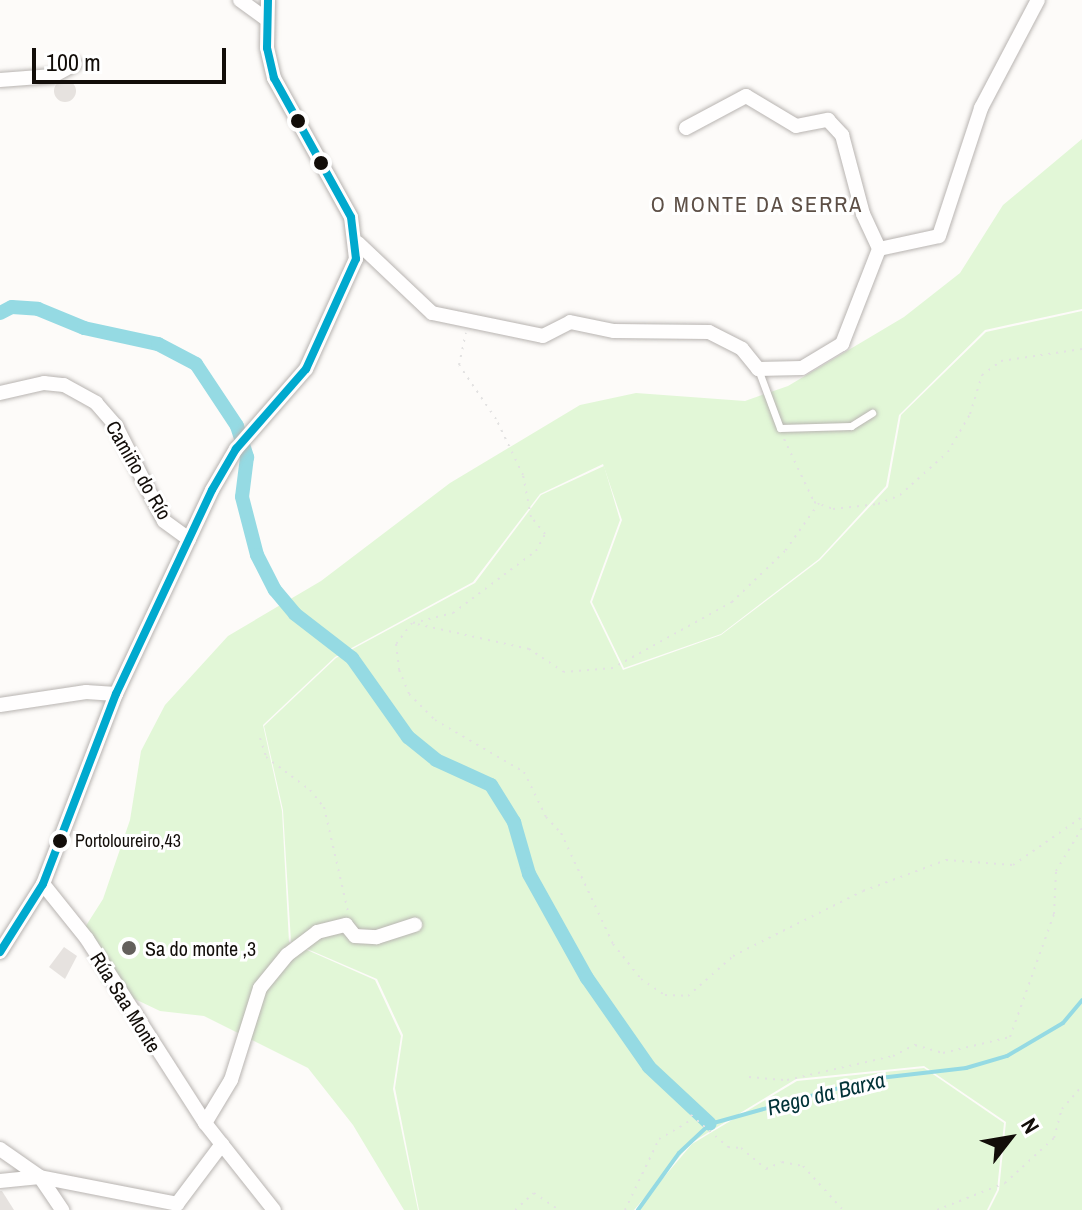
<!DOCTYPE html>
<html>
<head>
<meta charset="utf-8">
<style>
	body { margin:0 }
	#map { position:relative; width:1082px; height:1210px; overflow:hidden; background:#fdfbf9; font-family:"Archivo Narrow",sans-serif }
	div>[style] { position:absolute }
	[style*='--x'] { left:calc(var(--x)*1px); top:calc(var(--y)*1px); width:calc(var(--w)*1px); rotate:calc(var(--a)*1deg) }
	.green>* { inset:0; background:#e2f7d7 }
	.stream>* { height:4px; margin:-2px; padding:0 2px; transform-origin:2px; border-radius:2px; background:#95dae3 }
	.canal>* { height:14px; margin:-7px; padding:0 7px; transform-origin:7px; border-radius:7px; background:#95dae3 }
	.building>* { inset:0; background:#e6e2df }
	.round { border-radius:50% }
	.path>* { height:2px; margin-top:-1px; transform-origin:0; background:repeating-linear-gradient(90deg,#e3e2e2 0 2px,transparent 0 8px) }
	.roads { filter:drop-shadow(0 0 2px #b8b4b1) drop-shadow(0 0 2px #b8b4b1) }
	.service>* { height:7px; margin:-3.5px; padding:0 3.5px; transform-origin:3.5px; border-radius:3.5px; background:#fffefe }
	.minor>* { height:14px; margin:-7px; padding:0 7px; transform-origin:7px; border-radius:7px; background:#fffefe }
	.bus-1>* { height:8px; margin:-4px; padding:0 4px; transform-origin:4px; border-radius:4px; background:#00a9ce }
	.dots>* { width:22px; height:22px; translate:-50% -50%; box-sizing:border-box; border:4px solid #fff; border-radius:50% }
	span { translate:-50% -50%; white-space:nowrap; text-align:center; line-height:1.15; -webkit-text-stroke:6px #fff; paint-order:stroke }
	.bus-label { font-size:18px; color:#120d09 }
	.left { translate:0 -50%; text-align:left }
	.street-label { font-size:20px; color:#120d09 }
	.poi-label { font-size:20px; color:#120d09 }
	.neighbourhood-label { font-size:22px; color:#5d4f46; letter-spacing:2px }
	.water-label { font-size:22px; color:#003237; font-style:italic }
	.north { position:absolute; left:970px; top:1098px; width:80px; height:80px; -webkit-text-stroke:6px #fff; paint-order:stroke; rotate:59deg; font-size:22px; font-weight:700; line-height:32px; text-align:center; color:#120d09 }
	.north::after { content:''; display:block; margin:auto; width:28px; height:36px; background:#120d09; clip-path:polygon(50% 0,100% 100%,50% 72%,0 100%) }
	.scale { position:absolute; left:32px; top:48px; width:194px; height:36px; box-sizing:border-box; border:4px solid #120d09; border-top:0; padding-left:10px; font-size:24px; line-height:28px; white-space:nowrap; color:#120d09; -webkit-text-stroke:6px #fff; paint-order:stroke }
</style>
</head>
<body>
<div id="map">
	<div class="green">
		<div style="clip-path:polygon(1082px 139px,1082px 309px,985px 330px,899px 415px,886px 486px,819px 559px,721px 634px,624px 668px,592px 602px,622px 520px,603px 464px,540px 494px,473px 582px,335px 657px,263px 725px,282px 811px,289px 942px,375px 980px,401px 1036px,393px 1089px,418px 1210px,404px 1210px,353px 1125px,308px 1068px,204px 1016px,160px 1011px,101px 983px,82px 932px,103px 899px,130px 820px,141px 751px,165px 705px,228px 636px,321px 581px,450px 483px,580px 405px,636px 393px,745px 401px,788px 386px,904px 317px,960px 273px,1003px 205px)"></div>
		<div style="clip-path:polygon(1082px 311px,1082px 1210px,989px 1210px,999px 1190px,1006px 1122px,924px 1066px,796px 1079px,691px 1143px,634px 1210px,419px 1210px,395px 1088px,403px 1035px,377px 979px,291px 942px,283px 810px,264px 726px,336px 658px,475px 583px,541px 495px,604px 466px,620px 520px,590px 602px,623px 670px,721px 635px,820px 560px,888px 487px,901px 415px,986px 332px)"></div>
		<div style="clip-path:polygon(924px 1068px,1004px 1123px,997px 1190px,987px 1210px,636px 1210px,692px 1144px,797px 1081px)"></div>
	</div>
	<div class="stream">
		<div style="--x:638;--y:1210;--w:70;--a:-54.3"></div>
		<div style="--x:679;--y:1153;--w:42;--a:-43.1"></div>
		<div style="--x:710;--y:1124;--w:167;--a:-15.6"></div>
		<div style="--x:871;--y:1079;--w:96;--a:-6.6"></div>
		<div style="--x:966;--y:1068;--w:43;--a:-16.3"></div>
		<div style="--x:1007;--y:1056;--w:65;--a:-30.5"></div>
		<div style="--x:1063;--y:1023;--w:30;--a:-50"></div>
	</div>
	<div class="canal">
		<div style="--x:0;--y:313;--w:13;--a:-27"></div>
		<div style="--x:12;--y:307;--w:26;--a:4"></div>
		<div style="--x:38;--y:309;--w:50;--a:22.4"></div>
		<div style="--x:84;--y:328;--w:76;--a:12.2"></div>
		<div style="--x:158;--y:344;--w:43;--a:27.8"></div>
		<div style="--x:196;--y:364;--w:74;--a:56.5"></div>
		<div style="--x:237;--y:426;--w:33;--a:72"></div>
		<div style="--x:247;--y:457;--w:40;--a:97.1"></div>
		<div style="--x:242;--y:497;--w:60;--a:75.5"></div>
		<div style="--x:257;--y:555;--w:39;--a:63"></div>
		<div style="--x:275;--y:590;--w:31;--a:50"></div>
		<div style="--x:295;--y:614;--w:72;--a:37.7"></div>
		<div style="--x:352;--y:658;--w:97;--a:54.7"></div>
		<div style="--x:408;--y:737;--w:36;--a:39"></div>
		<div style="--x:436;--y:760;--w:60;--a:24.4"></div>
		<div style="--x:491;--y:785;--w:44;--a:58.1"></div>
		<div style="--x:514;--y:822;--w:54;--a:73.9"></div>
		<div style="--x:529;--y:874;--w:119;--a:60.9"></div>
		<div style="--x:587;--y:978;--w:108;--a:55.1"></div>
		<div style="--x:649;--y:1067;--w:83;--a:43.1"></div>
	</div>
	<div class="building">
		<div class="round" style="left:54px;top:80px;width:22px;height:22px"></div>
		<div style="clip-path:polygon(64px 947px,77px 956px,65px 979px,49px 967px)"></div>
		<div style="clip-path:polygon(0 1191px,2px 1191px,14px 1210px,0 1210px)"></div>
	</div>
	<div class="path">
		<div style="--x:784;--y:439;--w:70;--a:64.5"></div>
		<div style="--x:814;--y:502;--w:20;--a:20"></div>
		<div style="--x:833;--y:509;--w:45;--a:-6.3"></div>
		<div style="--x:878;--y:504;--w:24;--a:-22"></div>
		<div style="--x:900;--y:495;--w:64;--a:-41.9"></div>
		<div style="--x:948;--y:452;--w:44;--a:-59.9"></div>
		<div style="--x:970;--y:414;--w:41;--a:-72.9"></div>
		<div style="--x:982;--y:375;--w:24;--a:-36"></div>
		<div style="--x:1001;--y:361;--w:82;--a:-8.4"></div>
		<div style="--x:819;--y:503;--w:59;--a:125.3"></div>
		<div style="--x:785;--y:551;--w:74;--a:136.1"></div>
		<div style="--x:732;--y:602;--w:136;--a:151"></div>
		<div style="--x:613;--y:668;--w:49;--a:175.3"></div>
		<div style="--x:564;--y:672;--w:42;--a:-146.7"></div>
		<div style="--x:529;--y:649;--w:120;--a:-167.5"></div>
		<div style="--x:412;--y:623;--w:26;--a:127"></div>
		<div style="--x:396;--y:644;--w:26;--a:83"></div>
		<div style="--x:399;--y:670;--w:26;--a:67"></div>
		<div style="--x:409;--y:694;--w:37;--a:45"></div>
		<div style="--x:435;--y:720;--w:103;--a:30.3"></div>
		<div style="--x:524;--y:772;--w:50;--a:63.9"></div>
		<div style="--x:546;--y:817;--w:22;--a:47"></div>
		<div style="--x:561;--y:833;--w:123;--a:64.9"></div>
		<div style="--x:613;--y:944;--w:45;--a:51.3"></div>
		<div style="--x:641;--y:979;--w:29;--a:34"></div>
		<div style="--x:665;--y:995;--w:23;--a:2"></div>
		<div style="--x:688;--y:996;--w:60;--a:-41.6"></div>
		<div style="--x:733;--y:956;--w:145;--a:-26.6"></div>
		<div style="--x:863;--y:891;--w:89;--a:-20.5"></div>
		<div style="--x:946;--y:860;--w:67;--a:4.3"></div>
		<div style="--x:1013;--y:865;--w:84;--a:-34.8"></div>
		<div style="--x:413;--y:623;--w:41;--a:-14"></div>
		<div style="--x:453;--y:613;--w:104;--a:-36.8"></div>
		<div style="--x:536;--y:551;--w:19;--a:-62"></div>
		<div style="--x:545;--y:534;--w:22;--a:-129"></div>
		<div style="--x:531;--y:517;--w:43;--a:-100.8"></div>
		<div style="--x:523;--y:475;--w:62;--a:-115.7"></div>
		<div style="--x:496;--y:419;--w:65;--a:-124.4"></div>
		<div style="--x:459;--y:365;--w:33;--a:-78"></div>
		<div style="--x:260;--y:738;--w:20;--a:72"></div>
		<div style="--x:266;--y:757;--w:55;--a:36.9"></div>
		<div style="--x:310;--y:790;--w:22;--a:51"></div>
		<div style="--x:324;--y:807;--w:108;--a:77.1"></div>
		<div style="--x:749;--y:1077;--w:38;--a:5"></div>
		<div style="--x:787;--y:1080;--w:109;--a:-12.8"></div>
		<div style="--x:893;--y:1056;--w:25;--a:-27"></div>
		<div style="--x:915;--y:1045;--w:29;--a:16"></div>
		<div style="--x:943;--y:1053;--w:69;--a:-13.4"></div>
		<div style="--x:1010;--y:1037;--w:131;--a:-70.3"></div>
		<div style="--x:1054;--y:914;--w:43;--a:-87.3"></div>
		<div style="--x:1056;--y:871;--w:50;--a:-58.8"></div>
		<div style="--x:515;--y:1210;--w:25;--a:-42"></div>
		<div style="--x:534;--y:1193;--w:30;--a:34"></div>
		<div style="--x:625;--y:1210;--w:79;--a:-64.4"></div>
		<div style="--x:659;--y:1139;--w:32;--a:-30"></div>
		<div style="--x:687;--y:1123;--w:9;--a:-63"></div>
		<div style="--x:691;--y:1115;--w:49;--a:40.9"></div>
		<div style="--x:728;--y:1147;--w:13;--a:4"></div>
		<div style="--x:741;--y:1148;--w:33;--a:40"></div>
		<div style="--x:766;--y:1169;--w:17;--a:-24"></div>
		<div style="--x:782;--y:1162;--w:21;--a:11"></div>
		<div style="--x:803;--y:1166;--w:59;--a:47.7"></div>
		<div style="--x:937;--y:1210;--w:73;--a:-21.7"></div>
		<div style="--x:1005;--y:1183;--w:67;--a:-42.6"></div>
		<div style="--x:1054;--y:1138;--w:30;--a:-75"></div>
		<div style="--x:1062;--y:1109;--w:30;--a:-49"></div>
	</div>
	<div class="roads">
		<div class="service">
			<div style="--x:758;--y:369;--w:63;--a:69.6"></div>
			<div style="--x:780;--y:428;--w:71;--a:-1.6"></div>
			<div style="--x:851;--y:426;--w:25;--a:-32"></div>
		</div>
		<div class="minor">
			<div style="--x:240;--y:0;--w:31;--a:36"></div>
			<div style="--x:0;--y:80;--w:53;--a:-4.3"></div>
			<div style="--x:53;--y:76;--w:25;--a:-29"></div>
			<div style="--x:686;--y:128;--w:68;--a:-28.1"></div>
			<div style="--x:746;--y:96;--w:58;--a:31"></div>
			<div style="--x:796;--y:126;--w:33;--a:-11"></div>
			<div style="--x:828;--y:120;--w:21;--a:47"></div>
			<div style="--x:842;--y:135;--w:82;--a:75.1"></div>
			<div style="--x:863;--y:214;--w:38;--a:65"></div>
			<div style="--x:358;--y:243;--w:102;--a:43.4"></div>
			<div style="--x:432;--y:313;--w:113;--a:11.7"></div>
			<div style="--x:543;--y:336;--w:30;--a:-27"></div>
			<div style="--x:570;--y:322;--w:45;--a:11.6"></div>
			<div style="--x:614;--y:331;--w:95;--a:0.6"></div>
			<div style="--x:709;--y:332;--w:37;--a:27"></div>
			<div style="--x:742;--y:349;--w:26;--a:51"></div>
			<div style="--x:758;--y:369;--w:44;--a:-1.3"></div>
			<div style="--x:802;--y:368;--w:47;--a:-31"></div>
			<div style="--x:842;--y:344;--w:102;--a:-68.7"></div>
			<div style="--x:879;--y:249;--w:61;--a:-12.2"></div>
			<div style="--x:939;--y:236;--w:135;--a:-71.8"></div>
			<div style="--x:981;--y:108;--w:122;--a:-62.2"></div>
			<div style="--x:0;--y:393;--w:45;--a:-12.8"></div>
			<div style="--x:44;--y:383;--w:20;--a:6"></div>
			<div style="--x:64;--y:385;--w:37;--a:29"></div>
			<div style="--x:96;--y:403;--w:30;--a:49"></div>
			<div style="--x:116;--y:426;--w:106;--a:63.2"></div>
			<div style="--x:164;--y:521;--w:31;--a:36"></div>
			<div style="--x:0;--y:705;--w:87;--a:-8.6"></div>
			<div style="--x:86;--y:692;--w:30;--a:4"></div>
			<div style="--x:43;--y:884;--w:70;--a:51.3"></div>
			<div style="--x:87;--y:939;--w:219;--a:57.3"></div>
			<div style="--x:205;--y:1123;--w:111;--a:51.6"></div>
			<div style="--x:0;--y:952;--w:80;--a:-57.7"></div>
			<div style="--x:43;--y:884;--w:204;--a:-69"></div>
			<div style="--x:116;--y:694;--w:225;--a:-64.8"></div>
			<div style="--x:212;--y:490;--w:48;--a:-59.7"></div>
			<div style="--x:236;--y:449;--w:106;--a:-48.8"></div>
			<div style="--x:306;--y:369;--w:121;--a:-65.6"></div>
			<div style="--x:356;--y:259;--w:42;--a:-96.8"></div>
			<div style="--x:351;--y:217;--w:159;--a:-119"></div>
			<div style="--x:274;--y:78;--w:31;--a:-103"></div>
			<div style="--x:267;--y:48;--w:48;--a:-88.8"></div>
			<div style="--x:205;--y:1123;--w:50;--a:-58.8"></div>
			<div style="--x:231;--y:1080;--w:96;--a:-72.5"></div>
			<div style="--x:260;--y:988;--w:43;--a:-50.7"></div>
			<div style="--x:287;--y:955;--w:38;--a:-37"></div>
			<div style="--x:317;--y:932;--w:30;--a:-14"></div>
			<div style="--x:346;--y:925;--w:14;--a:51"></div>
			<div style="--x:355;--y:936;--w:22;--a:3"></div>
			<div style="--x:377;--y:937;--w:40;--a:-18"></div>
			<div style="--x:0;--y:1149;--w:49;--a:35"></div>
			<div style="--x:40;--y:1177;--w:140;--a:11.1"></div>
			<div style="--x:177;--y:1204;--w:75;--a:-53.1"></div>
			<div style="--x:0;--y:1181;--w:40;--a:-5.7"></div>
			<div style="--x:40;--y:1177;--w:40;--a:56"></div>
		</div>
	</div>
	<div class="bus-1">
		<div style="--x:0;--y:952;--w:80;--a:-57.7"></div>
		<div style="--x:43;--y:884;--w:204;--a:-69"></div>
		<div style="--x:116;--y:694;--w:225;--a:-64.8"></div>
		<div style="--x:212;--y:490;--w:48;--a:-59.7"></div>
		<div style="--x:236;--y:449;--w:106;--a:-48.8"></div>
		<div style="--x:306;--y:369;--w:121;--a:-65.6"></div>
		<div style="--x:356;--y:259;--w:42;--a:-96.8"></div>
		<div style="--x:351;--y:217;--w:159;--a:-119"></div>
		<div style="--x:274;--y:78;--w:31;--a:-103"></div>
		<div style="--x:267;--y:48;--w:48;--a:-88.8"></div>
	</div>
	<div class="dots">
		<div style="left:298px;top:121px;background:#120d09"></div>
		<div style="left:321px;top:163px;background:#120d09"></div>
		<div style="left:60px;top:841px;background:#120d09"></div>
		<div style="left:129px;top:948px;background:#64605d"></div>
	</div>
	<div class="bus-label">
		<span class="left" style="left:75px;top:841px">Portoloureiro,43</span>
	</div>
	<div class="street-label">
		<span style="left:139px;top:470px;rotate:60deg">Camiño do Río</span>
		<span style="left:126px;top:1002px;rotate:58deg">Rúa Saa Monte</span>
	</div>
	<div class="poi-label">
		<span class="left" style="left:145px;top:948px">Sa do monte ,3</span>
	</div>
	<div class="neighbourhood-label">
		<span style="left:757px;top:205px">O MONTE DA SERRA</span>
	</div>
	<div class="water-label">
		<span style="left:826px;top:1094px;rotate:-14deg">Rego da Barxa</span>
	</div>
	<div class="north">N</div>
	<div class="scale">100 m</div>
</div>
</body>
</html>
